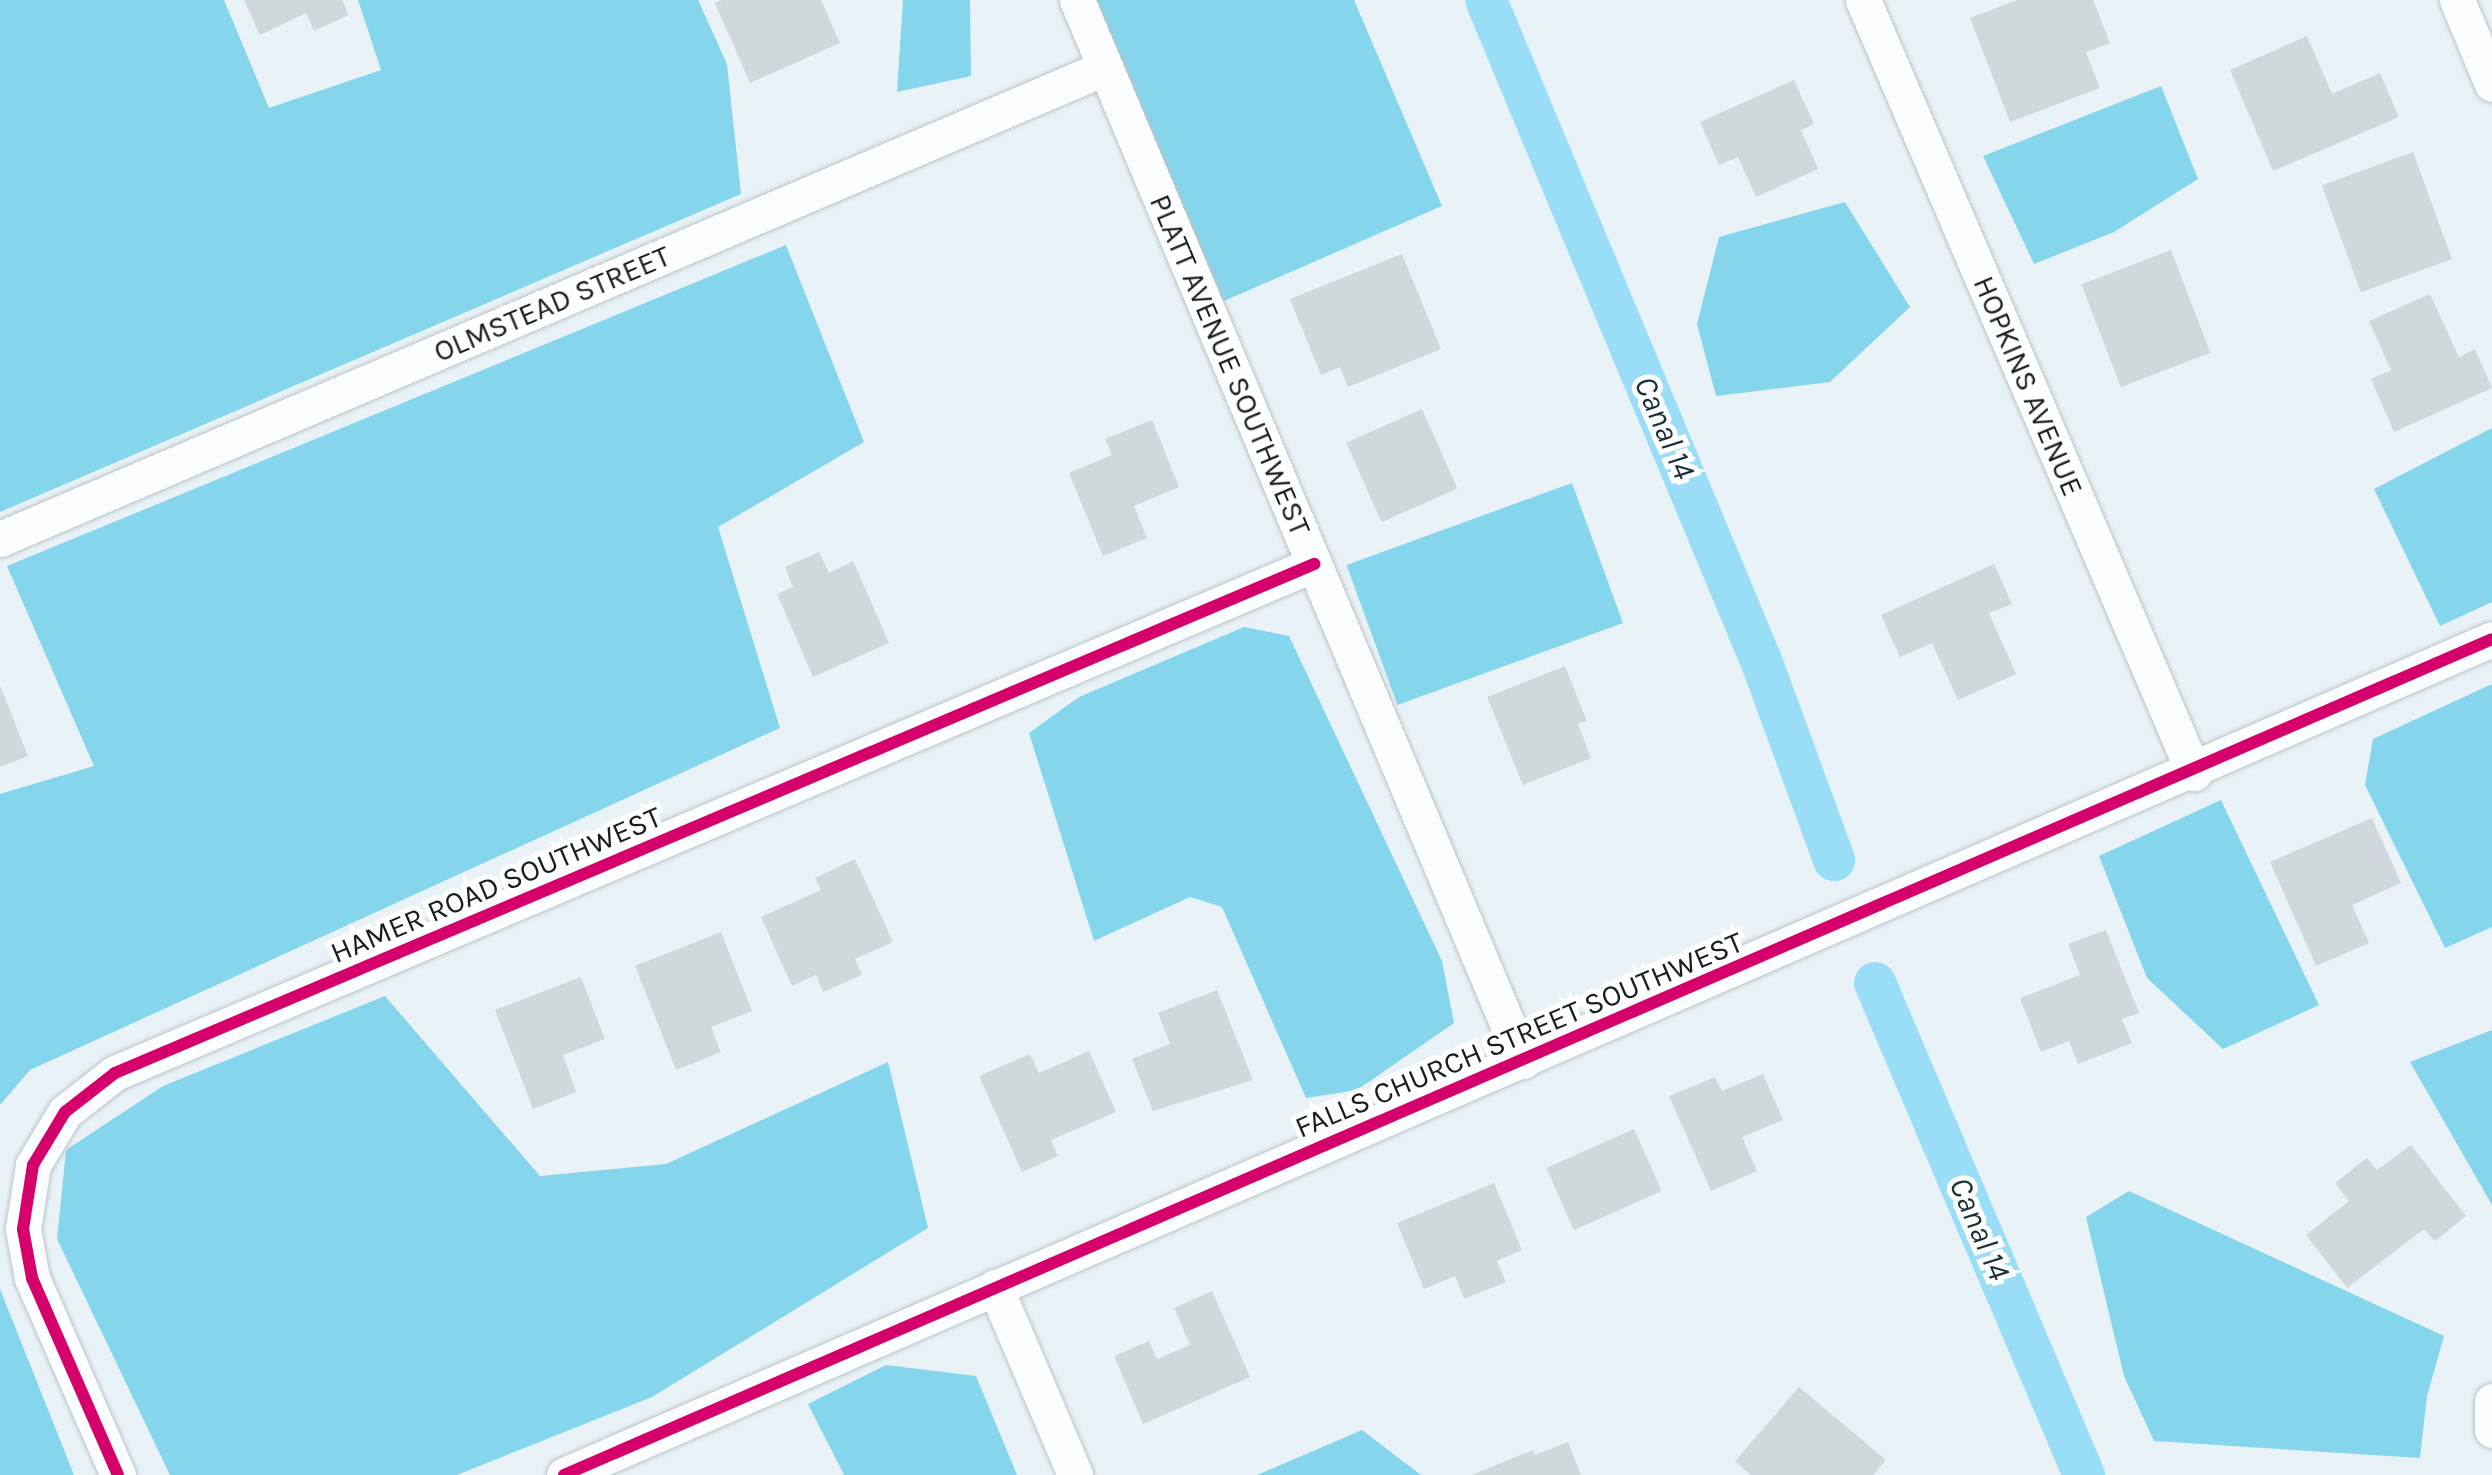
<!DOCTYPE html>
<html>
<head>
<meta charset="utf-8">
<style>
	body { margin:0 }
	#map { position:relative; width:2492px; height:1475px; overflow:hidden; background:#e9f3f7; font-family:Karla,sans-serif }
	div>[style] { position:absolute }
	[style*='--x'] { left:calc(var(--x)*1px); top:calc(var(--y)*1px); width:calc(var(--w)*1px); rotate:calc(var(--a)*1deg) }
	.forest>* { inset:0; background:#85d5ed; transform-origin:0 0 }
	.canal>* { height:42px; margin:-21px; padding:0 21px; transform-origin:21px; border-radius:21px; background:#99def6 }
	.building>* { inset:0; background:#d1d8dc; transform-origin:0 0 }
	.roads { filter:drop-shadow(0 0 2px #bcc4c8) drop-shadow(0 0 2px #bcc4c8) }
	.street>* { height:35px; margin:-17.5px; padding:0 17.5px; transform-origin:17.5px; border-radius:17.5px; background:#fcfdfe }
	.cycleway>* { height:12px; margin:-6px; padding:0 6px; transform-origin:6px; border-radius:6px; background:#d6006c }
	span { translate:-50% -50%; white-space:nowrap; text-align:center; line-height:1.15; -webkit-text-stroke:10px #fff; paint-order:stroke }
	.street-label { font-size:30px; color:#171e21 }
	.water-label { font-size:32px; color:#1a2f37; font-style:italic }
</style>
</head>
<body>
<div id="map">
	<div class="forest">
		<div style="clip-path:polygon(0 0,224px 0,269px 108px,381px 70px,358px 0,698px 0,727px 64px,741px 194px,0 512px)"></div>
		<div style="clip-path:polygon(903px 0,970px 0,971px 76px,897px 92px)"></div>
		<div style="clip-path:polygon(1095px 0,1354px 0,1442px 206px,1217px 304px)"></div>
		<div style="clip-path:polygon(2161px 86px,2198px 179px,2114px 232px,2034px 264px,1983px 156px)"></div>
		<div style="clip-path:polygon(1845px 202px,1910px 307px,1830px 382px,1716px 396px,1697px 324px,1719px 237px)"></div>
		<div style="clip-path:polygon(786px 245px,864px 442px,718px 527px,780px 728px,30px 1070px,0 1105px,0 794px,94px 766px,7px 566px)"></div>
		<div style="clip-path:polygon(2492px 428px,2492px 602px,2440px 626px,2374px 489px)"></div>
		<div style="left:1572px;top:483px;width:149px;height:240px;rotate:70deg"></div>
		<div style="clip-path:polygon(1244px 627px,1289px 636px,1442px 961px,1454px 1023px,1357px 1090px,1306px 1098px,1222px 907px,1190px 897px,1094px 941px,1029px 733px,1079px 697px)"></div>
		<div style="clip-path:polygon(2492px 684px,2492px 927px,2445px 948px,2365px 785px,2373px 739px)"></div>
		<div style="clip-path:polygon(2221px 800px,2319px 1005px,2223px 1049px,2147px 978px,2099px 856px)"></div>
		<div style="clip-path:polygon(385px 996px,540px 1176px,666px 1164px,888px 1062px,928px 1228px,652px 1397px,457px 1475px,170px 1475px,57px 1239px,66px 1150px,163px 1086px)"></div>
		<div style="clip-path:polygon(2492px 1030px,2492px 1205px,2410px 1062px)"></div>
		<div style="clip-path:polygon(2129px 1191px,2444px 1336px,2427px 1396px,2420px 1458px,2154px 1441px,2124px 1376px,2086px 1217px)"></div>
		<div style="clip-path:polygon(0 1289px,74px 1475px,0 1475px)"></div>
		<div style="clip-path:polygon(886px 1365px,976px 1376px,1017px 1475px,844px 1475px,808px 1404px)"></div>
		<div style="clip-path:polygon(1362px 1430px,1421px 1475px,1257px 1475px)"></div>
	</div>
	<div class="canal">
		<div style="--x:1486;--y:0;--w:718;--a:67.4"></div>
		<div style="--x:1762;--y:663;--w:210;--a:69.9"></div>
		<div style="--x:1875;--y:983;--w:535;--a:66.98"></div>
	</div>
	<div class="building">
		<div style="clip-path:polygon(244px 0,342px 0,349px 15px,314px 31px,306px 13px,260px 35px)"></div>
		<div style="clip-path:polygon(722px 0,821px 0,840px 43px,750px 83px,715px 3px)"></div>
		<div style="clip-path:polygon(2017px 0,2093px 0,2110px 43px,2086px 52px,2100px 88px,2010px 122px,1970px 18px)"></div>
		<div style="clip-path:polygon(2307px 36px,2332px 94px,2380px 73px,2399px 117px,2273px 171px,2230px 70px)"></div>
		<div style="clip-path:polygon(1794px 80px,1814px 124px,1801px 130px,1818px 169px,1756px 197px,1738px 157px,1719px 165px,1700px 122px)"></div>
		<div style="left:2413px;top:152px;width:114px;height:97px;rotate:70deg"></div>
		<div style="left:2171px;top:250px;width:110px;height:96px;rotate:69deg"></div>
		<div style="clip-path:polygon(1402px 254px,1441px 349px,1348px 387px,1340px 367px,1321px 375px,1290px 299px)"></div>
		<div style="clip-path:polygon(2430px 294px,2459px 357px,2475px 349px,2492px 388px,2394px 432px,2371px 379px,2391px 370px,2369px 321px)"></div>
		<div style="left:1422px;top:409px;width:87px;height:83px;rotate:66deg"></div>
		<div style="clip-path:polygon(1152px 420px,1179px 487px,1134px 506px,1147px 538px,1103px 556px,1069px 473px,1112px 455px,1105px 439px)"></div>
		<div style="clip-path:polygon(819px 552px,829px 573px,853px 561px,889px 643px,813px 677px,777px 594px,793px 587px,785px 567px)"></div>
		<div style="clip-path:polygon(1994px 564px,2012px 604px,1989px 613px,2016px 674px,1958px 700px,1932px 643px,1900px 657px,1881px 615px)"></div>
		<div style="clip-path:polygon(1565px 666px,1587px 721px,1578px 724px,1591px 758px,1523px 785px,1487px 697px)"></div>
		<div style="clip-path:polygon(0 685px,28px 756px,0 767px)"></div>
		<div style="clip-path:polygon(2372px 818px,2401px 883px,2352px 905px,2369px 943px,2316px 966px,2270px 862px)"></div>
		<div style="clip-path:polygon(855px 859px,893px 942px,855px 959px,862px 975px,823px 992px,816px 975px,792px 986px,761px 917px,821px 890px,815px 878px)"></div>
		<div style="clip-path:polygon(2106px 930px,2139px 1013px,2122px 1019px,2132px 1043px,2078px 1064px,2069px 1041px,2041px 1052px,2020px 998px,2080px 975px,2068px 944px)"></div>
		<div style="clip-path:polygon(721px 932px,752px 1011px,711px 1027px,721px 1052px,676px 1070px,635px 966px)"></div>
		<div style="clip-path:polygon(581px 977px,605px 1039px,563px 1055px,576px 1092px,533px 1109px,495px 1010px)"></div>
		<div style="clip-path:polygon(1217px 990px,1253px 1080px,1153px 1111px,1132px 1059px,1170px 1044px,1158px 1013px)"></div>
		<div style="clip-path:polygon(1089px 1051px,1116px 1112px,1051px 1140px,1058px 1156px,1022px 1172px,979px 1076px,1030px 1054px,1039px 1073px)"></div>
		<div style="clip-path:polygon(1763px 1074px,1783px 1120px,1742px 1137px,1757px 1171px,1711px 1191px,1669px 1096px,1715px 1077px,1722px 1091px)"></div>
		<div style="left:1634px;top:1129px;width:68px;height:96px;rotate:66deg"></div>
		<div style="clip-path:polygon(2411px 1145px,2466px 1216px,2435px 1241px,2424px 1229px,2347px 1288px,2306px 1235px,2349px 1201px,2335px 1183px,2367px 1158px,2377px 1170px)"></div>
		<div style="clip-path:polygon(1494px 1183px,1522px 1250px,1497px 1261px,1506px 1282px,1464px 1299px,1455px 1276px,1424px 1289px,1397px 1223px)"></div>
		<div style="clip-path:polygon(1212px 1291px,1250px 1377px,1143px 1424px,1114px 1356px,1149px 1341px,1157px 1359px,1190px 1345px,1174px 1308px)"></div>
		<div style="clip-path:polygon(1799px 1387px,1886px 1460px,1873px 1475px,1751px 1475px,1735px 1461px)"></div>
		<div style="clip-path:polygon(1568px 1442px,1581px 1475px,1472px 1475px,1533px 1450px,1535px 1455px)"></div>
	</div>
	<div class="roads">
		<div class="street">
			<div style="--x:1077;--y:0;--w:1151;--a:67.2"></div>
			<div style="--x:1863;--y:0;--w:841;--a:66.82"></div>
			<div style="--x:2457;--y:0;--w:91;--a:67.4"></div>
			<div style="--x:0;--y:539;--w:1200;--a:-23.1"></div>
			<div style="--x:995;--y:1287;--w:204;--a:66.9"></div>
			<div style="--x:2492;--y:1401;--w:29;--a:90"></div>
			<div style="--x:118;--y:1475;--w:215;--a:-113.6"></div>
			<div style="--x:32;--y:1278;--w:50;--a:-100.4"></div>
			<div style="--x:23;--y:1229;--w:65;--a:-81.1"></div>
			<div style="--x:33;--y:1165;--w:62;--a:-58.9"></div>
			<div style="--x:65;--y:1112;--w:63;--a:-38"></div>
			<div style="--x:115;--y:1073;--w:1303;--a:-23"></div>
			<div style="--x:564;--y:1475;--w:2101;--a:-23.44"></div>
		</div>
	</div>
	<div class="cycleway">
		<div style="--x:118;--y:1475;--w:215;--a:-113.6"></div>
		<div style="--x:32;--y:1278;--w:50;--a:-100.4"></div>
		<div style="--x:23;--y:1229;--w:65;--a:-81.1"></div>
		<div style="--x:33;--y:1165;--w:62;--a:-58.9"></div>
		<div style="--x:65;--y:1112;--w:63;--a:-38"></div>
		<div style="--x:115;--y:1073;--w:1303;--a:-23"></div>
		<div style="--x:564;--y:1475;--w:2101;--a:-23.44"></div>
	</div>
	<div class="street-label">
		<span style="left:552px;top:304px;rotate:-23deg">OLMSTEAD STREET</span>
		<span style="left:1230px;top:365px;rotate:67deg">PLATT AVENUE SOUTHWEST</span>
		<span style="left:2028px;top:386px;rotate:67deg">HOPKINS AVENUE</span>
		<span style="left:496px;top:885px;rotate:-23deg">HAMER ROAD SOUTHWEST</span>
		<span style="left:1519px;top:1035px;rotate:-23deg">FALLS CHURCH STREET SOUTHWEST</span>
	</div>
	<div class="water-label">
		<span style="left:1664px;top:428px;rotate:67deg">Canal 14</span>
		<span style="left:1979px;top:1229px;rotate:67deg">Canal 14</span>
	</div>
</div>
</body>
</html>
